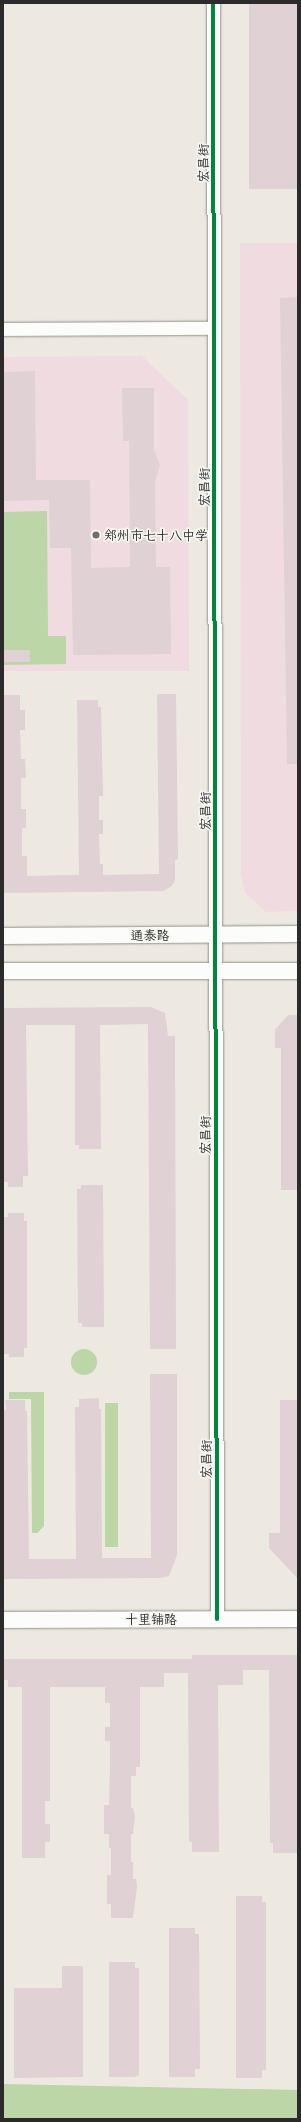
<!DOCTYPE html>
<html>
<head>
<meta charset="utf-8">
<style>
	body { margin:0 }
	#map { position:relative; width:301px; height:2122px; overflow:hidden; background:#ede9e0; font-family:"Playpen Sans","LXGW WenKai TC",sans-serif }
	div>[style] { position:absolute }
	[style*='--x'] { left:calc(var(--x)*1px); top:calc(var(--y)*1px); width:calc(var(--w)*1px); rotate:calc(var(--a)*1deg) }
	.built>* { inset:0; background:#f0dbe1 }
	.green>* { inset:0; background:#bcd6a7; transform-origin:0 0 }
	.round { border-radius:50% }
	.building>* { inset:0; background:#dfd1d4; transform-origin:0 0 }
	.roads { filter:drop-shadow(0 0 1px #92908b) drop-shadow(0 0 1px #92908b) }
	.minor>* { height:13px; margin:-6.5px; padding:0 6.5px; transform-origin:6.5px; border-radius:6.5px; background:#fcfcfa }
	.tertiary>* { height:16px; margin:-8px; padding:0 8px; transform-origin:8px; border-radius:8px; background:#fcfcfa }
	.cycleway>* { height:4px; margin:-2px; padding:0 2px; transform-origin:2px; border-radius:2px; background:#00873e }
	.dots>* { width:11px; height:11px; translate:-50% -50%; box-sizing:border-box; border:2px solid #f6f6f2; border-radius:50% }
	span { translate:-50% -50%; white-space:nowrap; text-align:center; line-height:1.15; -webkit-text-stroke:3.5px #f6f6f2; paint-order:stroke }
	.street-label { font-size:13px; color:#2b2b2b }
	.poi-label { font-size:13px; color:#2b2b2b }
	.left { translate:0 -50%; text-align:left }
	.frame { position:absolute; inset:0; border:4px solid #2b2b2b; pointer-events:none }
</style>
</head>
<body>
<div id="map">
	<div class="built">
		<div style="clip-path:polygon(240px 243px,298px 243px,298px 911px,266px 912px,245px 893px,241px 874px)"></div>
		<div style="clip-path:polygon(142px 356px,188px 400px,189px 671px,3px 671px,3px 357px)"></div>
	</div>
	<div class="green">
		<div style="clip-path:polygon(47px 511px,48px 636px,66px 636px,66px 664px,3px 665px,3px 512px)"></div>
		<div class="round" style="left:71px;top:1349px;width:26px;height:26px"></div>
		<div style="clip-path:polygon(9px 1392px,44px 1392px,44px 1526px,37px 1533px,32px 1533px,31px 1399px,9px 1399px)"></div>
		<div style="left:105px;top:1403px;width:13px;height:144px"></div>
		<div style="clip-path:polygon(3px 2084px,298px 2090px,298px 2119px,3px 2119px)"></div>
	</div>
	<div class="building">
		<div style="left:249px;top:3px;width:49px;height:186px"></div>
		<div style="clip-path:polygon(298px 297px,298px 764px,287px 764px,280px 298px)"></div>
		<div style="clip-path:polygon(35px 371px,36px 480px,90px 480px,91px 568px,130px 567px,129px 441px,123px 441px,122px 388px,154px 388px,154px 450px,160px 465px,155px 483px,156px 567px,170px 567px,171px 654px,73px 655px,71px 548px,50px 548px,49px 500px,3px 501px,3px 372px)"></div>
		<div style="left:3px;top:650px;width:27px;height:12px"></div>
		<div style="clip-path:polygon(157px 694px,176px 694px,178px 859px,175px 860px,175px 880px,172px 886px,163px 891px,3px 893px,3px 695px,20px 695px,20px 710px,25px 710px,25px 730px,20px 730px,21px 759px,25px 759px,26px 778px,21px 778px,21px 809px,26px 809px,26px 828px,22px 828px,22px 856px,27px 856px,27px 876px,79px 875px,77px 700px,98px 700px,98px 707px,101px 707px,103px 796px,99px 796px,99px 820px,103px 820px,103px 834px,99px 834px,100px 864px,103px 864px,103px 875px,159px 874px)"></div>
		<div style="clip-path:polygon(151px 1007px,165px 1013px,168px 1036px,175px 1036px,176px 1349px,150px 1349px,148px 1024px,100px 1025px,101px 1149px,79px 1149px,79px 1145px,75px 1145px,75px 1025px,26px 1025px,28px 1176px,23px 1176px,23px 1187px,8px 1187px,8px 1182px,3px 1182px,3px 1008px)"></div>
		<div style="clip-path:polygon(288px 1015px,298px 1015px,298px 1190px,281px 1190px,281px 1048px,275px 1048px,275px 1030px)"></div>
		<div style="clip-path:polygon(81px 1185px,103px 1185px,104px 1327px,82px 1327px,82px 1323px,78px 1323px,77px 1189px,81px 1189px)"></div>
		<div style="clip-path:polygon(8px 1213px,24px 1213px,24px 1221px,27px 1221px,27px 1348px,24px 1348px,24px 1357px,9px 1357px,9px 1354px,3px 1354px,3px 1217px,8px 1217px)"></div>
		<div style="clip-path:polygon(150px 1374px,177px 1374px,177px 1555px,169px 1576px,161px 1578px,3px 1579px,3px 1410px,6px 1410px,5px 1400px,25px 1400px,25px 1411px,27px 1411px,29px 1559px,76px 1559px,75px 1407px,79px 1407px,79px 1399px,99px 1398px,99px 1409px,101px 1409px,102px 1558px,151px 1558px)"></div>
		<div style="clip-path:polygon(280px 1400px,298px 1400px,298px 1579px,269px 1548px,269px 1533px,280px 1533px)"></div>
		<div style="clip-path:polygon(192px 1655px,298px 1655px,298px 1853px,273px 1853px,273px 1843px,270px 1843px,269px 1670px,243px 1670px,243px 1685px,218px 1685px,219px 1852px,192px 1852px,192px 1842px,189px 1842px,188px 1673px,164px 1673px,164px 1687px,140px 1687px,140px 1767px,136px 1767px,136px 1776px,131px 1776px,131px 1808px,133px 1808px,135px 1816px,133px 1834px,131px 1834px,131px 1862px,133px 1862px,133px 1879px,136px 1879px,137px 1886px,133px 1918px,111px 1918px,111px 1904px,107px 1904px,107px 1875px,111px 1875px,111px 1848px,109px 1848px,109px 1834px,104px 1834px,104px 1805px,109px 1805px,110px 1768px,110px 1741px,105px 1741px,105px 1727px,110px 1727px,110px 1703px,105px 1703px,105px 1687px,50px 1687px,50px 1801px,45px 1801px,45px 1824px,50px 1824px,50px 1842px,45px 1842px,45px 1858px,22px 1858px,22px 1687px,8px 1687px,8px 1680px,3px 1680px,3px 1659px,192px 1659px)"></div>
		<div style="clip-path:polygon(236px 1896px,262px 1896px,262px 1902px,266px 1902px,266px 2070px,262px 2070px,262px 2078px,236px 2078px)"></div>
		<div style="clip-path:polygon(169px 1928px,195px 1928px,195px 1934px,199px 1934px,200px 2069px,195px 2069px,195px 2077px,169px 2077px)"></div>
		<div style="clip-path:polygon(109px 1962px,135px 1962px,135px 1968px,139px 1968px,139px 2075px,135px 2077px,109px 2077px)"></div>
		<div style="clip-path:polygon(62px 1966px,83px 1966px,83px 2077px,14px 2078px,14px 1988px,62px 1988px)"></div>
	</div>
	<div class="roads">
		<div class="minor">
			<div style="--x:213;--y:3;--w:1616;--a:89.86"></div>
			<div style="--x:3;--y:329;--w:210;--a:-0.3"></div>
		</div>
		<div class="tertiary">
			<div style="--x:3;--y:936;--w:295;--a:-0.4"></div>
			<div style="--x:3;--y:971;--w:295;--a:0"></div>
			<div style="--x:3;--y:1620;--w:295;--a:-0.2"></div>
		</div>
	</div>
	<div class="cycleway">
		<div style="--x:213;--y:3;--w:1616;--a:89.86"></div>
	</div>
	<div class="dots">
		<div style="left:96px;top:535px;background:#6f6e6a"></div>
	</div>
	<div class="street-label">
		<span style="left:203px;top:163px;rotate:-90deg">宏昌街</span>
		<span style="left:204px;top:487px;rotate:-90deg">宏昌街</span>
		<span style="left:205px;top:811px;rotate:-90deg">宏昌街</span>
		<span style="left:150px;top:935px">通泰路</span>
		<span style="left:205px;top:1135px;rotate:-90deg">宏昌街</span>
		<span style="left:206px;top:1459px;rotate:-90deg">宏昌街</span>
		<span style="left:151px;top:1619px">十里铺路</span>
	</div>
	<div class="poi-label">
		<span class="left" style="left:104px;top:535px">郑州市七十八中学</span>
	</div>
	<div class="frame"></div>
</div>
</body>
</html>
